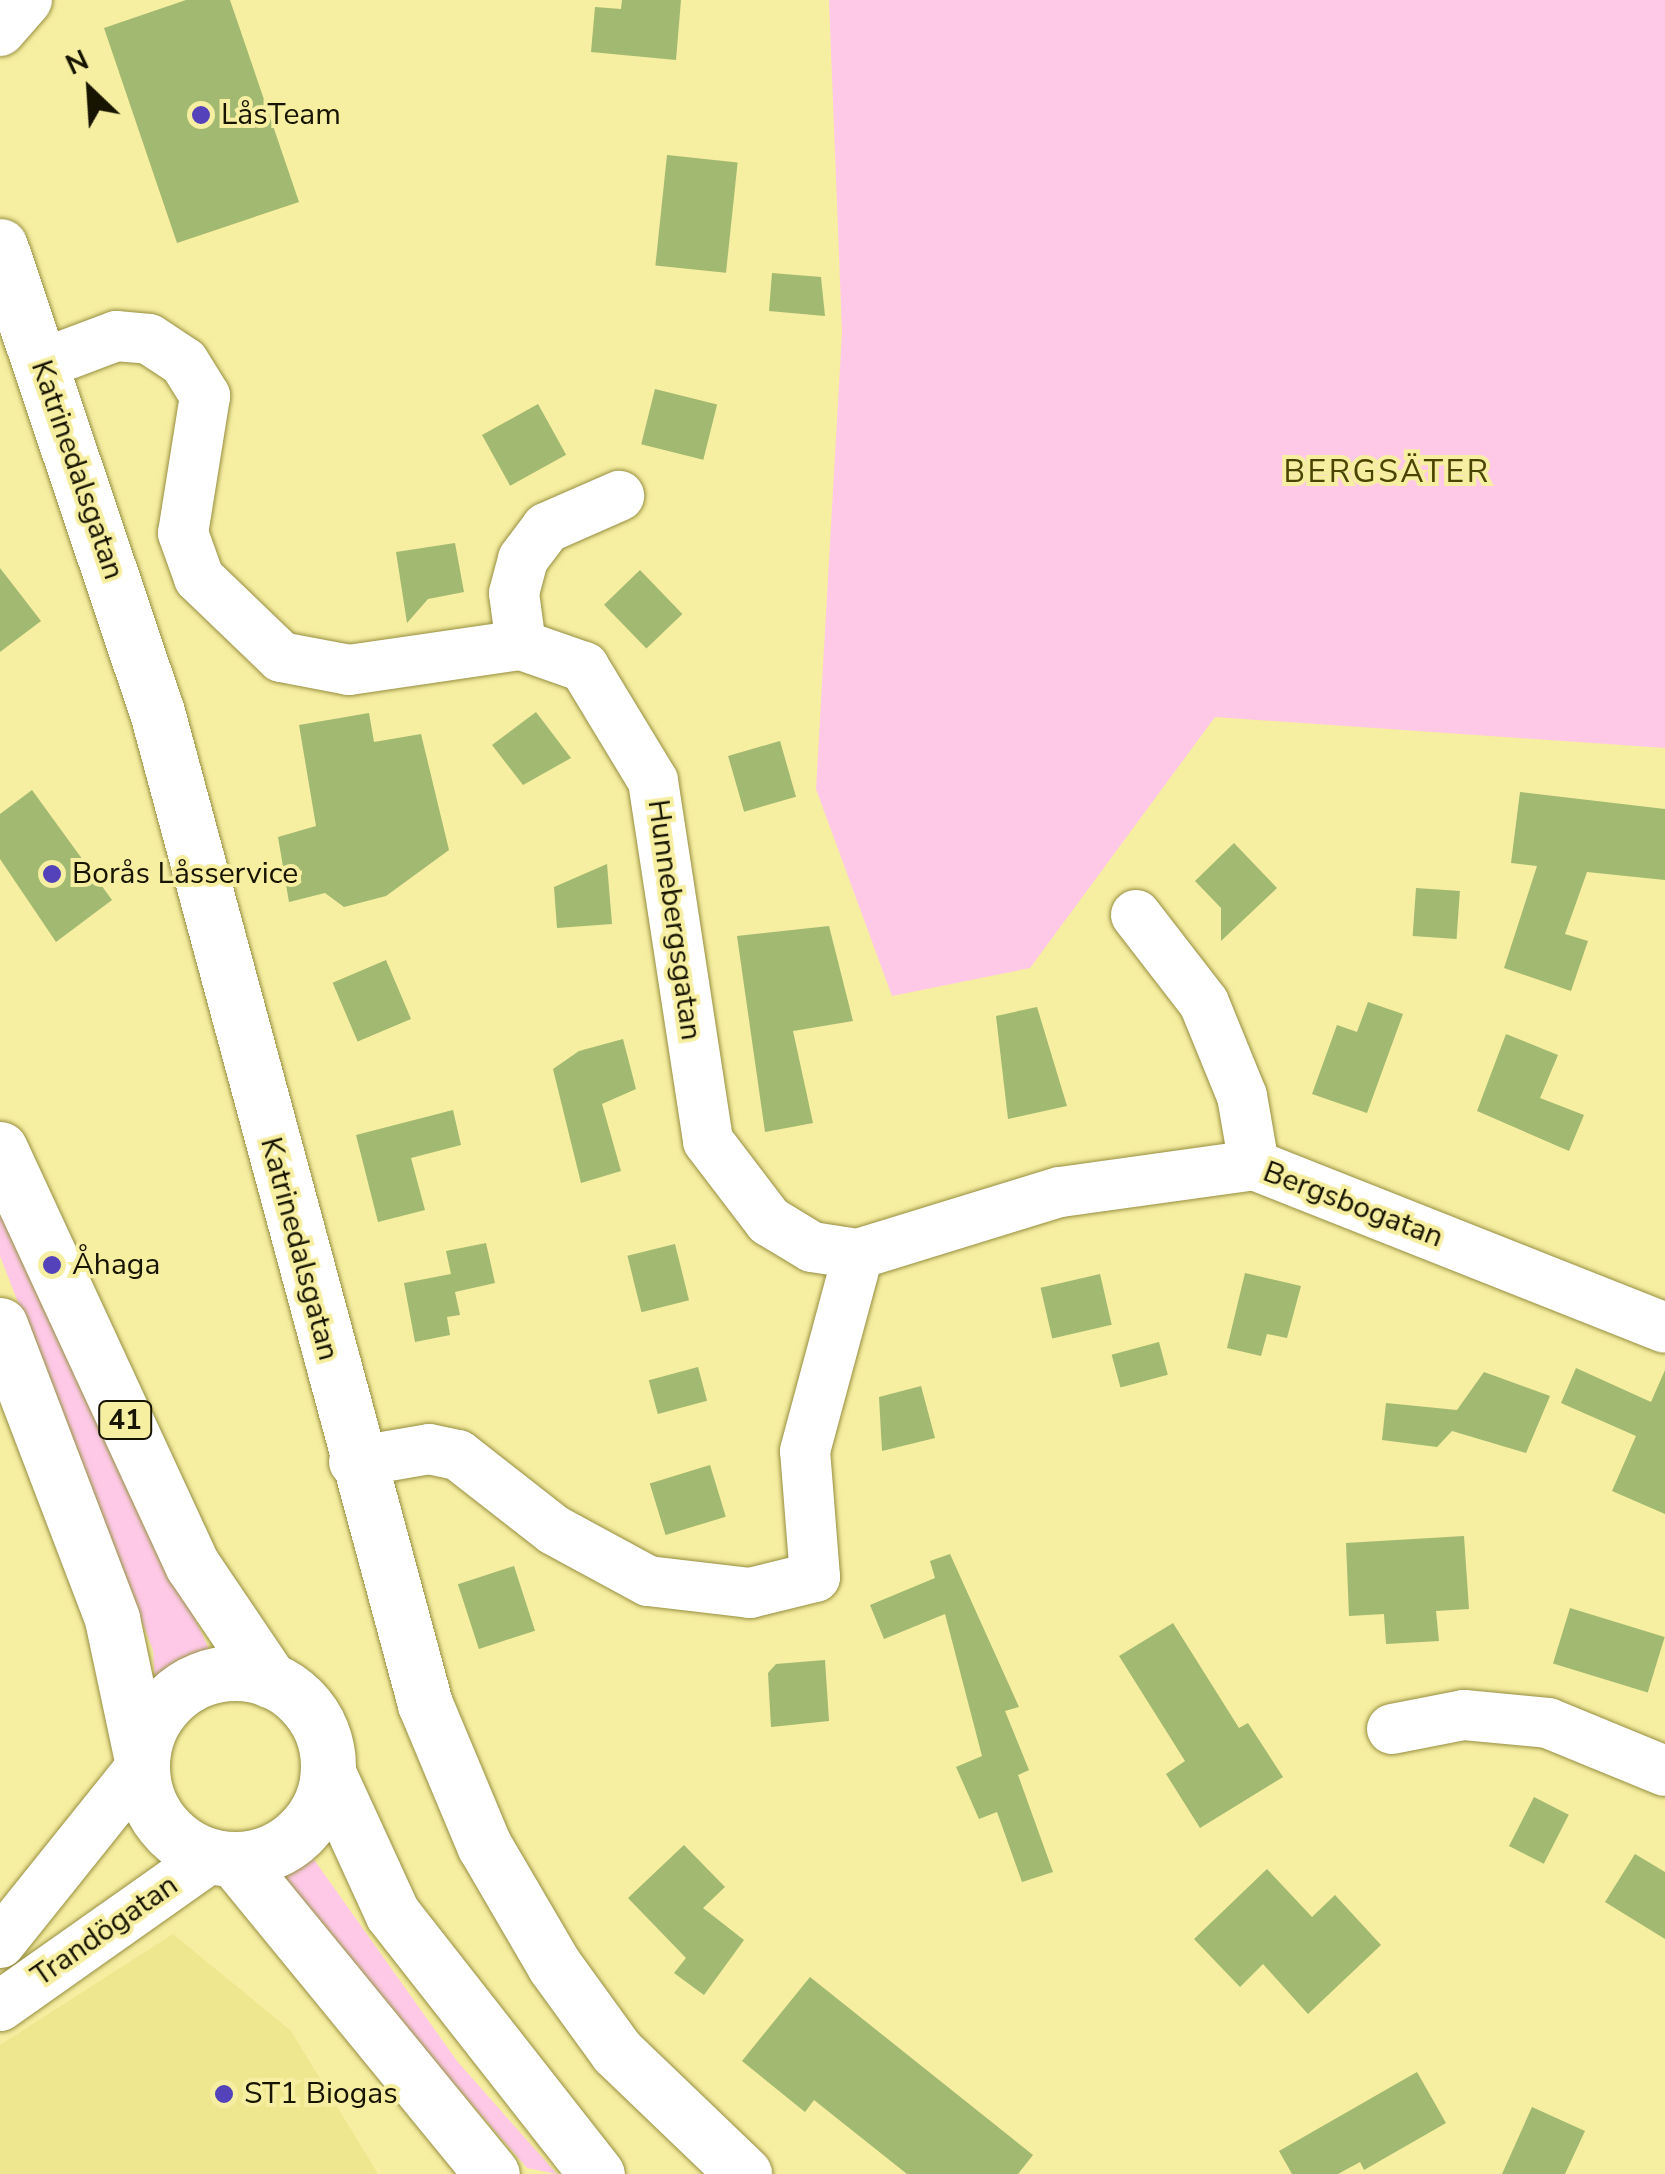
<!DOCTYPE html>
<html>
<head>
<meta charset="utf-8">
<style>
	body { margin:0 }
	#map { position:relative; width:1665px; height:2174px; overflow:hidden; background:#f6eea0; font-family:"Nunito Sans",sans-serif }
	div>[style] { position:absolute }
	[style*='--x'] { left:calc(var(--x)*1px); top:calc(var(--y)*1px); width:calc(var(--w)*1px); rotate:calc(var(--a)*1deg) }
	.built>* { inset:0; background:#efe78f }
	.green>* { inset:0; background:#fec9e7 }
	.building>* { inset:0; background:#a1b971; transform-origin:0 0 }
	.roads { filter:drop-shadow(0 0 2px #968e41) drop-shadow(0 0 2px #968e41) }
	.street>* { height:50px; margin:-25px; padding:0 25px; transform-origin:25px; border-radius:25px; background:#fff }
	.secondary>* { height:55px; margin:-27.5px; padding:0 27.5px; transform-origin:27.5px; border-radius:27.5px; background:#fff }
	.primary>* { height:55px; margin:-27.5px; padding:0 27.5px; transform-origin:27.5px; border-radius:27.5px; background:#fff }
	.primary>.ring { margin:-27.5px; padding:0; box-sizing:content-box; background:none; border:55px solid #fff; border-radius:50% }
	.dots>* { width:28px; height:28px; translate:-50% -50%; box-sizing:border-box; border:5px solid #f6eea0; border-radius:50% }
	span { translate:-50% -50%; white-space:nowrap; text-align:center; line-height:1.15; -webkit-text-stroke:8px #f6eea0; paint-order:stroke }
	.shield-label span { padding:2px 8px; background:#f6eea0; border:2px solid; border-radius:8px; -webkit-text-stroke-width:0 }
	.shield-label { font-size:28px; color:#171400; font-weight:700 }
	.poi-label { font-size:30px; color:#171400 }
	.left { translate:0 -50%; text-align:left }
	.street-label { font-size:30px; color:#171400 }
	.neighbourhood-label { font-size:32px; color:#4a4402; letter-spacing:2.5px }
	.north { position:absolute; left:40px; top:40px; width:100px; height:100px; -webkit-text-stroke:8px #f6eea0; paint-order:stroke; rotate:335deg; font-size:28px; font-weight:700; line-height:40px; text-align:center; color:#171400 }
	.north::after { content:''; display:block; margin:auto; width:35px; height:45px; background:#171400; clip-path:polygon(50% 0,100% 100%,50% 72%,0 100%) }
</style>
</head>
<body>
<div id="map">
	<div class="built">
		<div style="clip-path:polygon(173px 1934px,291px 2031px,378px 2174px,0 2174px,0 2045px)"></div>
	</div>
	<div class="green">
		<div style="clip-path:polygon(829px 0,1665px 0,1665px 748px,1215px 717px,1030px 968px,892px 996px,816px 789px,842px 332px)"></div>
		<div style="clip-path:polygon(0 1200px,210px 1651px,155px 1684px,153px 1650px,0 1256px)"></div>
		<div style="clip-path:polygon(310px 1854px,457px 2061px,557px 2174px,527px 2168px,273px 1875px)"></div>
	</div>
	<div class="building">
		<div style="clip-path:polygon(186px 0,230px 0,299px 202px,177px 243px,104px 28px)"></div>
		<div style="clip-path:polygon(622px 0,681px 0,676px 60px,591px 52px,595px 7px,621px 9px)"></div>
		<div style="left:667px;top:155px;width:71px;height:111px;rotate:6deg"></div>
		<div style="clip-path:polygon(772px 273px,821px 277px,825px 316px,769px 311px)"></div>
		<div style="left:655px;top:389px;width:64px;height:57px;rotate:14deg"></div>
		<div style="left:538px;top:404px;width:58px;height:64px;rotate:61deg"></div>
		<div style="clip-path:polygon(455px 543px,464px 592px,428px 599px,407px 623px,396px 552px)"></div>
		<div style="clip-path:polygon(0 568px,41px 621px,0 652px)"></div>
		<div style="left:640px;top:570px;width:61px;height:50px;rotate:46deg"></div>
		<div style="clip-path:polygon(536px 712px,571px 758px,523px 785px,492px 745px)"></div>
		<div style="clip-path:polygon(369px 713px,374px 742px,421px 734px,449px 850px,386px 896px,344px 907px,325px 893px,289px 902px,278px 837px,316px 826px,299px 725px)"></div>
		<div style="left:780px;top:741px;width:58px;height:54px;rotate:74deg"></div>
		<div style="clip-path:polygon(32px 790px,112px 900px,56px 942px,0 859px,0 814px)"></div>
		<div style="clip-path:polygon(1520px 792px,1665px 809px,1665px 880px,1587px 872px,1565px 934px,1588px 941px,1571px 991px,1504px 968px,1537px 866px,1511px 863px)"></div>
		<div style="clip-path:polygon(1234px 843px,1277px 888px,1221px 941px,1221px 908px,1195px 881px)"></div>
		<div style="clip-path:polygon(607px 864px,612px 924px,557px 928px,554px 887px)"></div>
		<div style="left:1416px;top:888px;width:44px;height:48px;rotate:4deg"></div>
		<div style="clip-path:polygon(829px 926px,853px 1021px,793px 1031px,813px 1123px,765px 1132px,737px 936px)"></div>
		<div style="left:386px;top:960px;width:64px;height:58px;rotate:67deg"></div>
		<div style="clip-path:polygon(1368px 1002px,1403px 1014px,1367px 1113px,1312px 1094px,1337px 1025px,1357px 1032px)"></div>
		<div style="clip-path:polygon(1037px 1007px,1067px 1106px,1008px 1119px,996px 1016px)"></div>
		<div style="clip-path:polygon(1506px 1034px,1558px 1055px,1540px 1098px,1584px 1115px,1569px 1151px,1477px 1111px)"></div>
		<div style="clip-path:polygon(623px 1039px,636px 1089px,602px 1104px,621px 1171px,581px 1183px,553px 1069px,579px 1051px)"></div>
		<div style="clip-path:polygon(453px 1110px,461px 1145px,411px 1158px,425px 1210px,378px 1222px,356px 1135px)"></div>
		<div style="clip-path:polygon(486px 1243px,495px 1283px,455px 1292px,460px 1315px,447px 1317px,450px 1335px,415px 1342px,404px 1283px,451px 1274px,446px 1251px)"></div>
		<div style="left:675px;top:1244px;width:58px;height:49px;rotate:76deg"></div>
		<div style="clip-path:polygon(1245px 1273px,1301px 1286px,1287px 1338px,1267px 1334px,1261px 1356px,1227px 1348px)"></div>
		<div style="left:1100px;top:1274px;width:52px;height:61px;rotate:77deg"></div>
		<div style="left:1159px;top:1342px;width:34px;height:49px;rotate:75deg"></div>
		<div style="left:698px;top:1367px;width:35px;height:51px;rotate:75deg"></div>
		<div style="clip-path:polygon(1576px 1368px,1651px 1402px,1665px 1370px,1665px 1514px,1612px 1491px,1636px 1436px,1561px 1403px)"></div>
		<div style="clip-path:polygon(1484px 1372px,1550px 1396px,1526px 1453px,1452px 1431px,1437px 1447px,1382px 1440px,1386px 1403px,1457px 1410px)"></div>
		<div style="clip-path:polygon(921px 1386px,935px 1438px,882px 1451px,879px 1397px)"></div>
		<div style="left:710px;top:1465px;width:54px;height:63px;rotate:73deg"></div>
		<div style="clip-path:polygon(1464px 1536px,1469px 1609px,1436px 1611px,1439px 1641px,1386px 1644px,1384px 1614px,1349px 1616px,1346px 1543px)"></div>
		<div style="clip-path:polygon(950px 1554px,1019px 1707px,1005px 1711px,1029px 1770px,1018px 1775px,1053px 1872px,1022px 1882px,997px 1812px,979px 1819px,956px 1767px,982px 1756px,945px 1614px,884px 1639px,870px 1605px,935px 1578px,930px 1561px)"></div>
		<div style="left:514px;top:1566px;width:68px;height:59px;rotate:72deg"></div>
		<div style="left:1570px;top:1608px;width:99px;height:58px;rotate:17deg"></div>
		<div style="clip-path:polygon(1173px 1623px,1239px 1728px,1248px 1723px,1283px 1777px,1200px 1828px,1166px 1774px,1185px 1761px,1119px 1656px)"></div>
		<div style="clip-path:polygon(825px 1660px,829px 1721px,771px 1727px,768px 1673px,776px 1664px)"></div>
		<div style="left:1534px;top:1797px;width:39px;height:55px;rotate:27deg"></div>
		<div style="clip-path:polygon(684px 1845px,725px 1887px,703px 1908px,744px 1940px,704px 1995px,674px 1973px,686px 1958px,628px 1898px)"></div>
		<div style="clip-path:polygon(1635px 1854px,1665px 1872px,1665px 1939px,1605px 1902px)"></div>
		<div style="clip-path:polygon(1267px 1869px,1312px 1917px,1335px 1895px,1381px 1945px,1308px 2014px,1263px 1964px,1240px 1987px,1194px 1939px)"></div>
		<div style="clip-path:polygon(810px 1977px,1033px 2155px,1018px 2174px,907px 2174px,814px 2100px,805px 2112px,742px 2061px)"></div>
		<div style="clip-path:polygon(1417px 2072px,1446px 2123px,1364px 2170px,1360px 2162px,1338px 2174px,1292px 2174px,1279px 2151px)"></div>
		<div style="clip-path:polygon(1532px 2107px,1585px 2131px,1565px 2174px,1502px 2174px)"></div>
	</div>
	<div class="roads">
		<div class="street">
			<div style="--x:0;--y:31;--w:41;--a:-48.9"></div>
			<div style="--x:42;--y:364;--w:79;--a:-20.7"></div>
			<div style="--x:116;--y:336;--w:33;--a:5"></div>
			<div style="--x:149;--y:339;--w:42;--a:33.3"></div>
			<div style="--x:184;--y:362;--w:40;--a:58"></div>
			<div style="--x:205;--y:396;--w:139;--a:99.1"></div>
			<div style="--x:183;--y:533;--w:48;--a:70.4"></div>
			<div style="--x:199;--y:578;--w:114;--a:43.9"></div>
			<div style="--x:281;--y:657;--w:69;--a:10.8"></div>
			<div style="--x:349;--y:670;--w:174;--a:-8.3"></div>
			<div style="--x:521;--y:645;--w:67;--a:19.2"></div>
			<div style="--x:584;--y:667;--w:133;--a:58.8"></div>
			<div style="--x:653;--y:781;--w:364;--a:81.3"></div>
			<div style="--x:708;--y:1141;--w:101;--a:52.7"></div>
			<div style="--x:769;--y:1221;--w:50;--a:31.2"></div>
			<div style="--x:812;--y:1247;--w:47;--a:8.7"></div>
			<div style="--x:858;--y:1254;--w:211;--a:-17.1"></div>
			<div style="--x:1060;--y:1192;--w:196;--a:-7.9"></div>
			<div style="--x:1254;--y:1165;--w:442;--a:21.6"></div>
			<div style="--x:521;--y:645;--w:52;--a:-97.7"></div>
			<div style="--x:514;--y:593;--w:35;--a:-75"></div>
			<div style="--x:523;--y:559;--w:39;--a:-53"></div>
			<div style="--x:546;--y:528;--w:80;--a:-23.7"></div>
			<div style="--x:1136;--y:915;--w:111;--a:52.3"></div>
			<div style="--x:1204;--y:1003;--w:100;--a:67.8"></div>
			<div style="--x:1242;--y:1096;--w:70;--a:80.1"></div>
			<div style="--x:354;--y:1462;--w:76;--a:-9.8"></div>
			<div style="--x:429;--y:1449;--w:30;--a:12"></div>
			<div style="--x:458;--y:1455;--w:122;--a:38"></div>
			<div style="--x:554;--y:1530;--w:107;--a:28.5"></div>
			<div style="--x:648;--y:1581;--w:103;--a:6.7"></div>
			<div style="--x:750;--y:1593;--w:67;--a:-13.8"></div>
			<div style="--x:815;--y:1577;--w:126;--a:-94.5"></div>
			<div style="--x:805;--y:1451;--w:204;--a:-74.9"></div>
			<div style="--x:1392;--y:1729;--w:73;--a:-11"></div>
			<div style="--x:1464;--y:1715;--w:84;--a:5.4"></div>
			<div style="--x:1548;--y:1723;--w:126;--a:22.3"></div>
			<div style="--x:0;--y:1943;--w:226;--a:-51.3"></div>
			<div style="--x:0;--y:2006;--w:258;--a:-35.2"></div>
		</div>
		<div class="secondary">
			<div style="--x:0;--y:246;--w:492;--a:71.4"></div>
			<div style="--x:157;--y:712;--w:1028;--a:74.88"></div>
			<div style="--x:425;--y:1704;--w:153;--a:67.3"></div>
			<div style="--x:484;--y:1845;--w:139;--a:59.7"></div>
			<div style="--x:554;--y:1965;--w:107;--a:54.1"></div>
			<div style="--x:617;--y:2052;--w:176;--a:43.8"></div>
		</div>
		<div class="primary">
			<div style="--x:0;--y:1149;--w:459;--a:65.2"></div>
			<div style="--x:193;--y:1566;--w:138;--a:56"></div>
			<div style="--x:0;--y:1325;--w:315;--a:69.1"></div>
			<div style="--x:112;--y:1619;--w:140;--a:78"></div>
			<div class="ring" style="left:142px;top:1673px;width:131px;height:131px"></div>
			<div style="--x:328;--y:1773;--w:154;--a:65.4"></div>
			<div style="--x:392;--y:1913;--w:332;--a:51.9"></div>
			<div style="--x:234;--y:1859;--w:407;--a:50.7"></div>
		</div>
	</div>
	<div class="dots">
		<div style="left:201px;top:115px;background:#5342b9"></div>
		<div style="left:52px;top:874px;background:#5342b9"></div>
		<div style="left:52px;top:1265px;background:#5342b9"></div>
		<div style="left:224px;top:2094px;background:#5342b9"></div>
	</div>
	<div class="shield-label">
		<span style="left:125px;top:1420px">41</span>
	</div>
	<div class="poi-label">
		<span class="left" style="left:221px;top:115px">LåsTeam</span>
		<span class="left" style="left:72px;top:874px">Borås Låsservice</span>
		<span class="left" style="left:72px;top:1265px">Åhaga</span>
		<span class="left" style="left:244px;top:2094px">ST1 Biogas</span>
	</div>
	<div class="street-label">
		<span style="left:77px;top:470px;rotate:71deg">Katrinedalsgatan</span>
		<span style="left:674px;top:920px;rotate:82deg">Hunnebergsgatan</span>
		<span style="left:1353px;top:1205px;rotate:21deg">Bergsbogatan</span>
		<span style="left:299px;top:1249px;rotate:75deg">Katrinedalsgatan</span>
		<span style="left:105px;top:1931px;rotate:-35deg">Trandögatan</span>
	</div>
	<div class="neighbourhood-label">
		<span style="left:1387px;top:472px">BERGSÄTER</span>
	</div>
	<div class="north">N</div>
</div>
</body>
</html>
